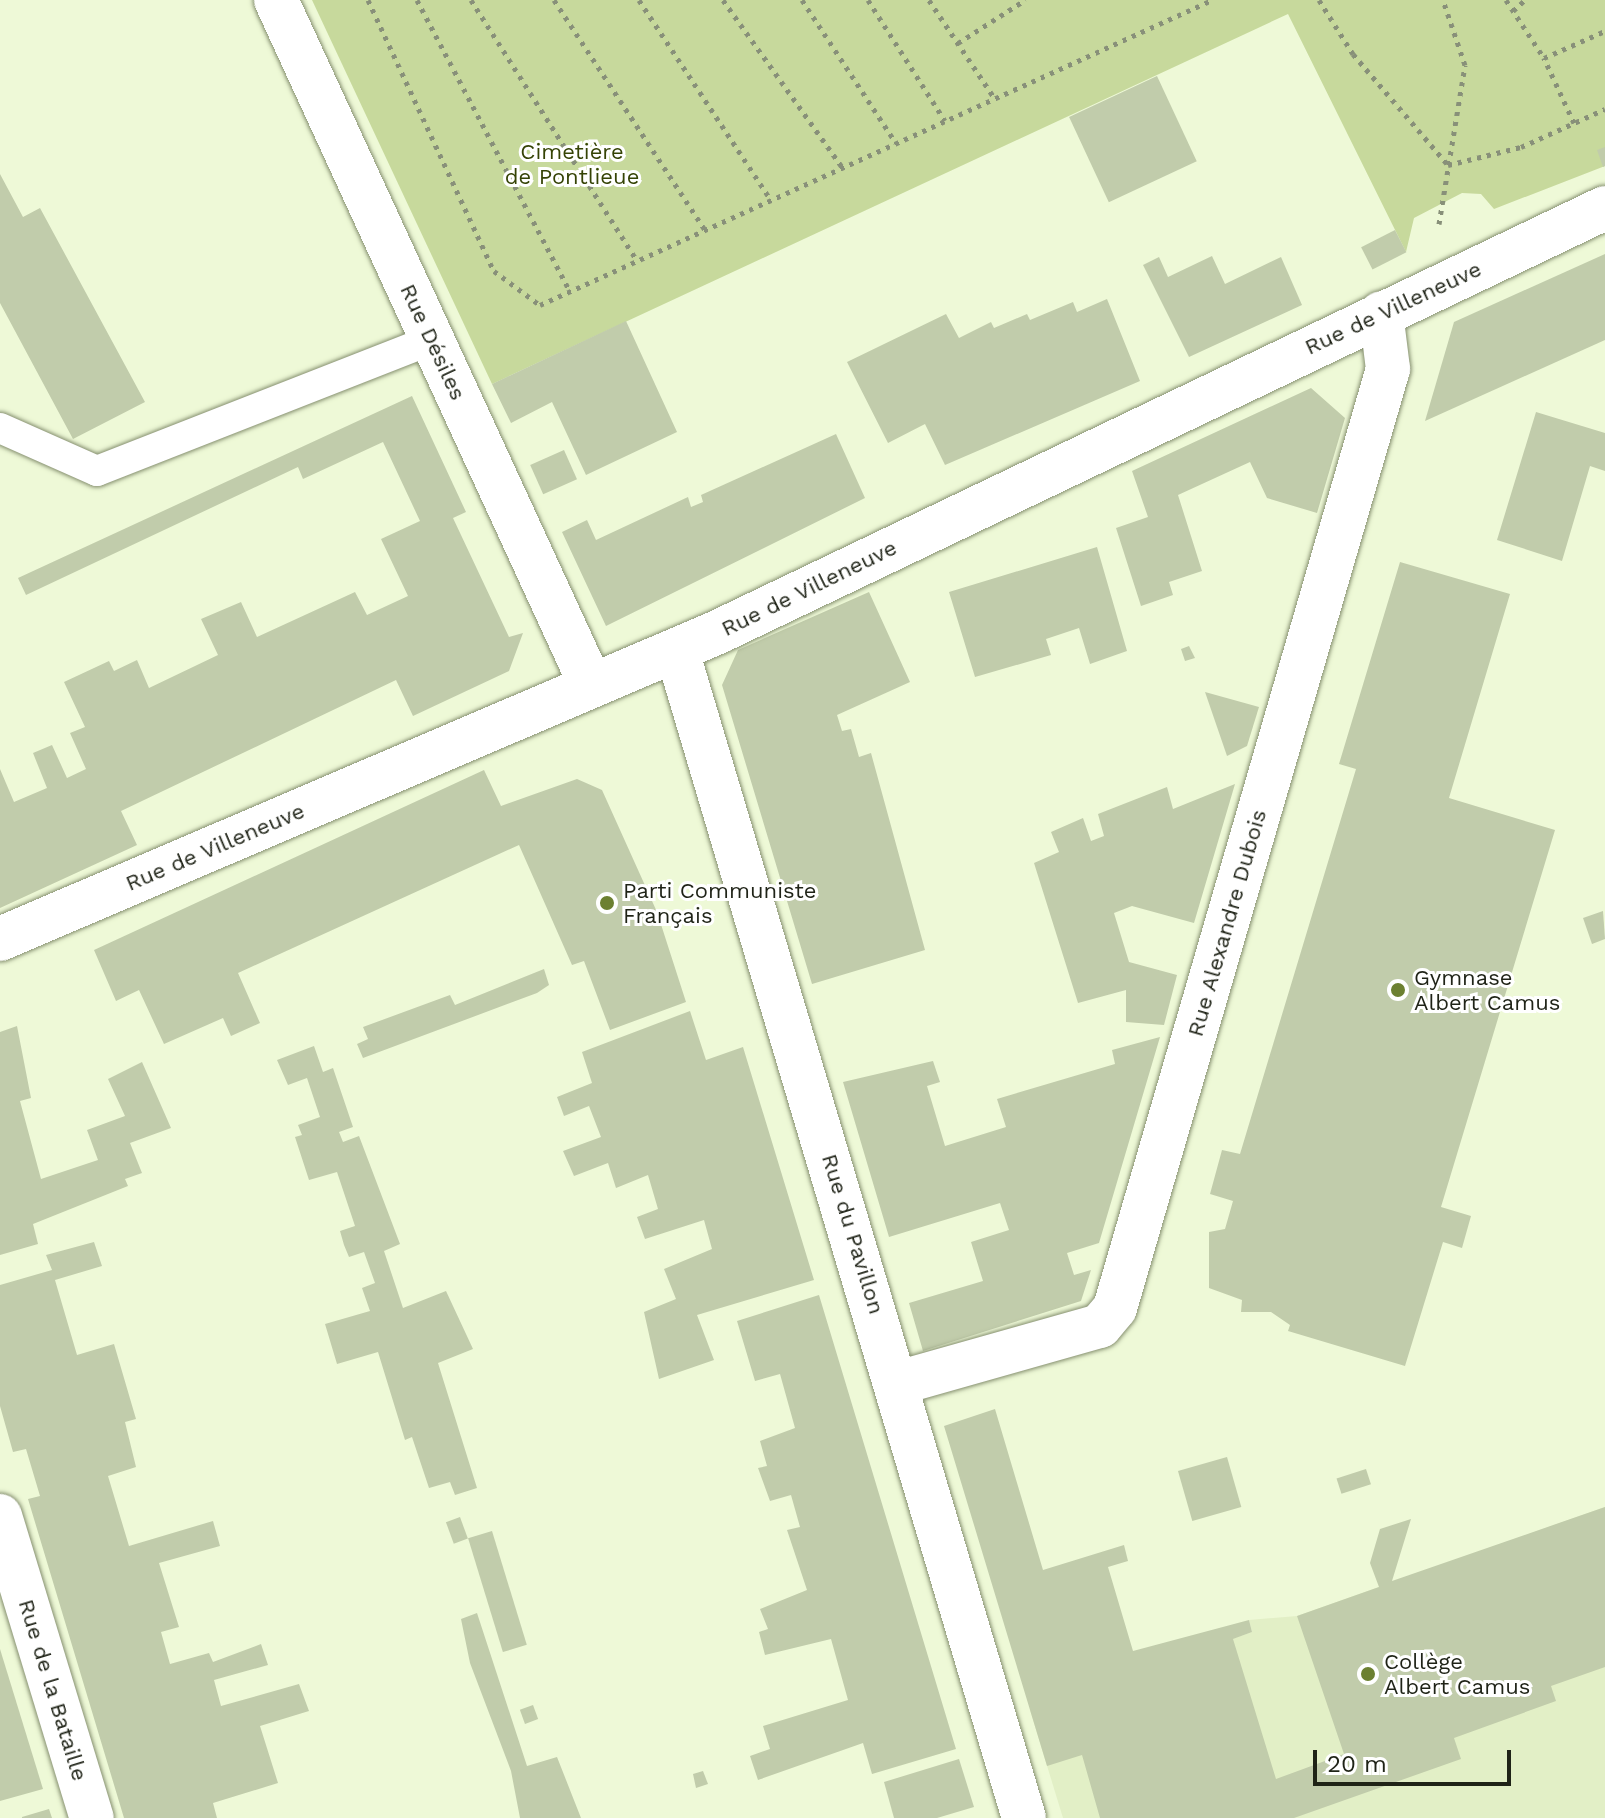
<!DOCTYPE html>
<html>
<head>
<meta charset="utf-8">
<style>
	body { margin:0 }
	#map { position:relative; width:1605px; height:1818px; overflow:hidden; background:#eef9d7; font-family:"Work Sans",sans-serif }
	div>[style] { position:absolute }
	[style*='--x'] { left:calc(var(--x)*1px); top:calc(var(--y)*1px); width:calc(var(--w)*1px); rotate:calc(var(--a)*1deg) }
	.built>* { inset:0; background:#e2efc6 }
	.green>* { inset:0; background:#c7d99c }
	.building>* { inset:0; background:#c1ccab; transform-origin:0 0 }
	.path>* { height:5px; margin-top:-2.5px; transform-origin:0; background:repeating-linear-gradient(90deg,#889079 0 4px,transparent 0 10px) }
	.roads { filter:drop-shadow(0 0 2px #869070) drop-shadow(0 0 2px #869070) }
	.service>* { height:30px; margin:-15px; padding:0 15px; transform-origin:15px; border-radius:15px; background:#fff }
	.minor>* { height:44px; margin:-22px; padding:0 22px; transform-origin:22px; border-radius:22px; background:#fff }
	.dots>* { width:22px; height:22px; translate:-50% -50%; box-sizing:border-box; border:4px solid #fff; border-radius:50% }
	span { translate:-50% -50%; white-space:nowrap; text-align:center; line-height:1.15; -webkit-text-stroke:6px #fff; paint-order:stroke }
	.park-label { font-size:22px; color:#354305 }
	.street-label { font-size:22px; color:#1f2317 }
	.poi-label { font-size:22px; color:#1f2317 }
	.left { translate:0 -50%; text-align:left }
	.scale { position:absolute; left:1313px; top:1750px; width:198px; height:36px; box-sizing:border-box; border:4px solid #1f2317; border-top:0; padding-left:10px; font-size:24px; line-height:28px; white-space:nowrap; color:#1f2317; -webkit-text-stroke:6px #fff; paint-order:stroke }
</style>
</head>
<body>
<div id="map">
	<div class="built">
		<div style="clip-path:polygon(1605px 1507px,1605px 1818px,1063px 1818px,1030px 1710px,1252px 1632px,1249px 1620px,1297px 1616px)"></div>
	</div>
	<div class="green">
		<div style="clip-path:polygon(312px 0,1605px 0,1605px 166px,1494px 209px,1481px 194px,1462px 193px,1414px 218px,1406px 252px,1288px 14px,492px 384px)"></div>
	</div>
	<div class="building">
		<div style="left:1157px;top:76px;width:94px;height:97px;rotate:65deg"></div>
		<div style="clip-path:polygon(1605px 147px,1605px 166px,1603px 167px,1597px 150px)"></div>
		<div style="clip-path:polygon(0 174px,23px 217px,40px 208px,145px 402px,73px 439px,0 303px)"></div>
		<div style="left:1395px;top:230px;width:25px;height:38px;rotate:63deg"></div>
		<div style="clip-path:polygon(1605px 254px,1605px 340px,1425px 421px,1454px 322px)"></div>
		<div style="clip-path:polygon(1212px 256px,1225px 284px,1281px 257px,1302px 305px,1189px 357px,1143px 265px,1159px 257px,1168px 277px)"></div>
		<div style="clip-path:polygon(1107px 299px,1140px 381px,945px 465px,925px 424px,888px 443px,847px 362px,946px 314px,959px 338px,991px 322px,994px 328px,1027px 314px,1030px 320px,1073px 302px,1077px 312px)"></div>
		<div style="clip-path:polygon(626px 321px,677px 432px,586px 475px,552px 402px,511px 423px,492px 384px)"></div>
		<div style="clip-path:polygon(1311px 388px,1345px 418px,1317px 513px,1267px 498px,1250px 462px,1178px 495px,1202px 571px,1169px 582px,1173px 595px,1141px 606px,1116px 528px,1148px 517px,1132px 471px)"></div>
		<div style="clip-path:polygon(412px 396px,466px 512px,453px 518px,509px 637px,523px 633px,509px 671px,413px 716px,396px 680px,121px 811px,137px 845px,0 908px,0 769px,14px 802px,47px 788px,33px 753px,52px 745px,67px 778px,86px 769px,70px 733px,85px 727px,64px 682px,109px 661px,114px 671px,137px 660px,149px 688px,218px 655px,201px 619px,241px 602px,257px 637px,355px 592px,367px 615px,408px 596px,381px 539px,420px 521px,383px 442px,303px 479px,298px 467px,26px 595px,18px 578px)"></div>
		<div style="clip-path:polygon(1536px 412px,1605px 433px,1605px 471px,1590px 466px,1562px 561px,1497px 540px)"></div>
		<div style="clip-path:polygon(836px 434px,865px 498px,606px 626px,562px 532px,587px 520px,596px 540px,688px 497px,691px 507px,703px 502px,701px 495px)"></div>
		<div style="left:564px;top:450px;width:32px;height:37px;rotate:66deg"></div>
		<div style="clip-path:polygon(1097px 547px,1127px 651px,1090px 664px,1079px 628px,1046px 639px,1051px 655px,975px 677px,949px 592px)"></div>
		<div style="clip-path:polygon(1400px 562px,1510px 594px,1449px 798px,1555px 830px,1441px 1207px,1471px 1216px,1462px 1248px,1443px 1242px,1405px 1366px,1288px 1331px,1290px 1325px,1271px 1312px,1241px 1312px,1242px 1300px,1209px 1288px,1209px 1232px,1225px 1229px,1233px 1201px,1210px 1194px,1222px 1150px,1240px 1154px,1356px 769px,1339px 764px)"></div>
		<div style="clip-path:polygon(869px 592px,910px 682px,837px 715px,842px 731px,851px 729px,859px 757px,871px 753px,925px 950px,812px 984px,722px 685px,738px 650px)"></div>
		<div style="clip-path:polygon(1189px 646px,1195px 658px,1185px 661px,1181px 649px)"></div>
		<div style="clip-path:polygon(1205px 692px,1259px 707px,1247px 746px,1227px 756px)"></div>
		<div style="clip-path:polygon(484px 770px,501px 806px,577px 779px,602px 790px,657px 912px,686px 1002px,610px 1030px,584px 961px,572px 965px,519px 845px,238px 973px,260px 1023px,231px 1036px,223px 1018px,164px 1044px,139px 990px,116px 1001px,94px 950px)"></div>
		<div style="clip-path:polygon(1235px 784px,1194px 923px,1132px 906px,1114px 913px,1129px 962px,1177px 975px,1164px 1025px,1126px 1022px,1126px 990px,1078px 1003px,1034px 863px,1059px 852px,1051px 832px,1083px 818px,1091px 841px,1104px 836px,1098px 814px,1167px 787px,1173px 809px)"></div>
		<div style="clip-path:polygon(1603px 911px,1605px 939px,1592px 944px,1583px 918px)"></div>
		<div style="clip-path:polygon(544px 969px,549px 985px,537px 993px,363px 1058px,357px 1044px,368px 1039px,363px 1027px,450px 995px,455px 1005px)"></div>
		<div style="clip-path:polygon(690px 1011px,706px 1060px,743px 1047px,814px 1280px,697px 1315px,714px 1360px,659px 1379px,644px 1312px,676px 1299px,664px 1269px,712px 1249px,704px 1220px,645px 1239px,637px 1217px,658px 1209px,648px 1175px,616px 1188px,608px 1163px,574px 1176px,563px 1151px,601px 1137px,589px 1106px,564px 1116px,557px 1097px,592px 1083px,582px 1052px)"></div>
		<div style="clip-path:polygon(17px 1026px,31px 1098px,20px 1101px,41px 1179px,98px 1160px,87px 1130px,125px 1116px,108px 1079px,142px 1062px,171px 1128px,130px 1143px,142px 1173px,125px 1179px,128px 1186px,33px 1224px,38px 1244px,0 1255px,0 1032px)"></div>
		<div style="clip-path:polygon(1160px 1037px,1099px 1243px,1067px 1253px,1074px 1275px,1091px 1270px,1081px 1301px,923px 1351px,909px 1303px,983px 1281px,971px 1242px,1009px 1230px,1000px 1203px,889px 1237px,843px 1082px,933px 1061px,940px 1082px,927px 1086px,945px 1146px,1006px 1127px,997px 1099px,1115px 1064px,1112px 1050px)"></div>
		<div style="clip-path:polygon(314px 1046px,323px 1072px,333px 1068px,353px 1127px,339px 1132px,343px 1142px,359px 1136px,400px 1244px,384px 1251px,403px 1308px,446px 1291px,473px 1349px,438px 1363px,477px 1488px,455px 1495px,450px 1482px,429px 1488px,412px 1437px,405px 1440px,378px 1352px,337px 1364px,325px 1324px,370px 1311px,362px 1288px,375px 1283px,364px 1252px,349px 1257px,344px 1245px,340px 1231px,355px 1226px,337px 1172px,309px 1180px,295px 1137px,302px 1135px,298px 1125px,320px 1117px,307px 1078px,288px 1085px,277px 1060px)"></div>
		<div style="clip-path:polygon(94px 1242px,102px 1266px,55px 1280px,77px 1355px,114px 1344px,136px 1419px,125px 1422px,136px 1467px,108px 1476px,129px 1546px,213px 1521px,220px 1546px,159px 1563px,179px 1627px,161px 1632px,170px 1664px,209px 1653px,213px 1662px,261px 1644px,268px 1665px,214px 1680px,221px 1706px,299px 1684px,309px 1711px,260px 1726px,278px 1783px,213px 1803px,217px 1818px,124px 1818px,28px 1499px,40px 1496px,26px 1449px,13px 1452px,0 1406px,0 1285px,52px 1270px,46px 1255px)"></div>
		<div style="clip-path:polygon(819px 1295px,956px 1749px,872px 1774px,863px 1743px,758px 1780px,750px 1756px,770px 1749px,763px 1726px,848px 1700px,831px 1639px,765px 1655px,759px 1632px,768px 1629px,760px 1609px,807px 1590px,787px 1530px,800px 1527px,791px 1495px,770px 1501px,758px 1468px,767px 1466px,760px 1441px,795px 1428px,780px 1374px,755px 1381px,737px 1321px)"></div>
		<div style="clip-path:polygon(995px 1409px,1043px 1570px,1124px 1545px,1128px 1561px,1108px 1567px,1133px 1651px,1249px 1620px,1252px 1632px,1233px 1639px,1276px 1779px,1344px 1754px,1297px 1616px,1379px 1587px,1370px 1563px,1380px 1529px,1411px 1519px,1392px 1581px,1605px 1507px,1605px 1667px,1551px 1686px,1556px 1701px,1454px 1738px,1461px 1759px,1294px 1818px,1100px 1818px,1082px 1755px,1047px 1766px,944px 1426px)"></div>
		<div style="left:1227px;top:1457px;width:52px;height:51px;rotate:74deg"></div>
		<div style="left:1366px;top:1469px;width:16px;height:31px;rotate:72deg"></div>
		<div style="left:460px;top:1517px;width:23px;height:15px;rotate:70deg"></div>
		<div style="left:492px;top:1531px;width:119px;height:25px;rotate:73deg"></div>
		<div style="clip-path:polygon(477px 1613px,527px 1766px,557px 1757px,581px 1818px,520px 1818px,511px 1771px,470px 1663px,461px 1619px)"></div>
		<div style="clip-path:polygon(0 1649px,43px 1789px,0 1801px)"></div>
		<div style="left:533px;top:1705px;width:15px;height:14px;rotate:70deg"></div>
		<div style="clip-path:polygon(959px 1759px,974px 1807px,937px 1818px,894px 1818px,884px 1782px)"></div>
		<div style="clip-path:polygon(703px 1771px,708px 1784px,696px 1788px,693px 1774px)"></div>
		<div style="clip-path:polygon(49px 1809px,52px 1818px,22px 1818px,22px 1817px)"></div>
	</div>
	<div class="path">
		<div style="--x:368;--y:0;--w:299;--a:65.1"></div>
		<div style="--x:494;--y:271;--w:57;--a:36.5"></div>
		<div style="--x:540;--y:305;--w:738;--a:-24.41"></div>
		<div style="--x:417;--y:0;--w:329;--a:62.3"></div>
		<div style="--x:471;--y:0;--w:309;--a:57.5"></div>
		<div style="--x:554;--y:0;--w:275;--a:56.7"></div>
		<div style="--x:639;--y:0;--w:240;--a:56.6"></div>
		<div style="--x:723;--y:0;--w:206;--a:54.5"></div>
		<div style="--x:802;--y:0;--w:171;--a:56.7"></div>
		<div style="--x:868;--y:0;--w:143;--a:57.5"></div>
		<div style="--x:929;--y:0;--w:119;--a:56.3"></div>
		<div style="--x:1319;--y:0;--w:64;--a:57.8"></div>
		<div style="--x:1353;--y:54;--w:146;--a:49.4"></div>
		<div style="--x:1448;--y:165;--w:75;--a:-13.9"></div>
		<div style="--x:1521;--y:147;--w:92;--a:-24.3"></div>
		<div style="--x:1506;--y:0;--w:69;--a:56.8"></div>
		<div style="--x:1513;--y:11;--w:16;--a:-43"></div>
		<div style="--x:958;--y:43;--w:80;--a:-32.7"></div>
		<div style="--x:1574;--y:123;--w:72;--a:-114.8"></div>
		<div style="--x:1544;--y:58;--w:67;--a:-23.9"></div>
		<div style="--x:1439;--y:224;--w:161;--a:-80.7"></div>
		<div style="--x:1465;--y:65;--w:69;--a:-108.7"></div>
	</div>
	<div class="roads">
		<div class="service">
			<div style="--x:0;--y:428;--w:106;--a:23.9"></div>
			<div style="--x:97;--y:471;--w:360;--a:-21.4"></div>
		</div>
		<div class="minor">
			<div style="--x:276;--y:0;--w:752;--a:65.31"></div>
			<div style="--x:677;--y:651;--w:1217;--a:73.44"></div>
			<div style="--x:0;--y:939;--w:781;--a:-23.15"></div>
			<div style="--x:718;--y:632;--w:983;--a:-25.55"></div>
			<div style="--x:898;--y:1383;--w:210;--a:-15.8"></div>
			<div style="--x:1100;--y:1326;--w:23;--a:-50"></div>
			<div style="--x:1115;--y:1308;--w:978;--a:-73.79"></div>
			<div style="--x:1388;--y:369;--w:56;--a:-97.1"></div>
			<div style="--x:0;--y:1516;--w:316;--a:73.1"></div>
		</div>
	</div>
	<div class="dots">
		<div style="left:607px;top:903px;background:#6c8031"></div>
		<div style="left:1398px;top:990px;background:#6c8031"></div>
		<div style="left:1368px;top:1674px;background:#6c8031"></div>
	</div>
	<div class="park-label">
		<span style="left:572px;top:164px">Cimetière<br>de Pontlieue</span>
	</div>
	<div class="street-label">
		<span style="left:1393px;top:308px;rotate:-25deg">Rue de Villeneuve</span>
		<span style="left:433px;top:342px;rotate:65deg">Rue Désiles</span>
		<span style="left:809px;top:588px;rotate:-26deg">Rue de Villeneuve</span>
		<span style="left:215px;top:847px;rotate:-23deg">Rue de Villeneuve</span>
		<span style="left:1227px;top:923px;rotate:-74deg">Rue Alexandre Dubois</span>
		<span style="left:853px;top:1234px;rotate:73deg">Rue du Pavillon</span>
		<span style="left:53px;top:1690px;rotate:73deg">Rue de la Bataille</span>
	</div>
	<div class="poi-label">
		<span class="left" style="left:623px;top:903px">Parti Communiste<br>Français</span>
		<span class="left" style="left:1414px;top:990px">Gymnase<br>Albert Camus</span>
		<span class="left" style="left:1384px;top:1674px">Collège<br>Albert Camus</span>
	</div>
	<div class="scale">20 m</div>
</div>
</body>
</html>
